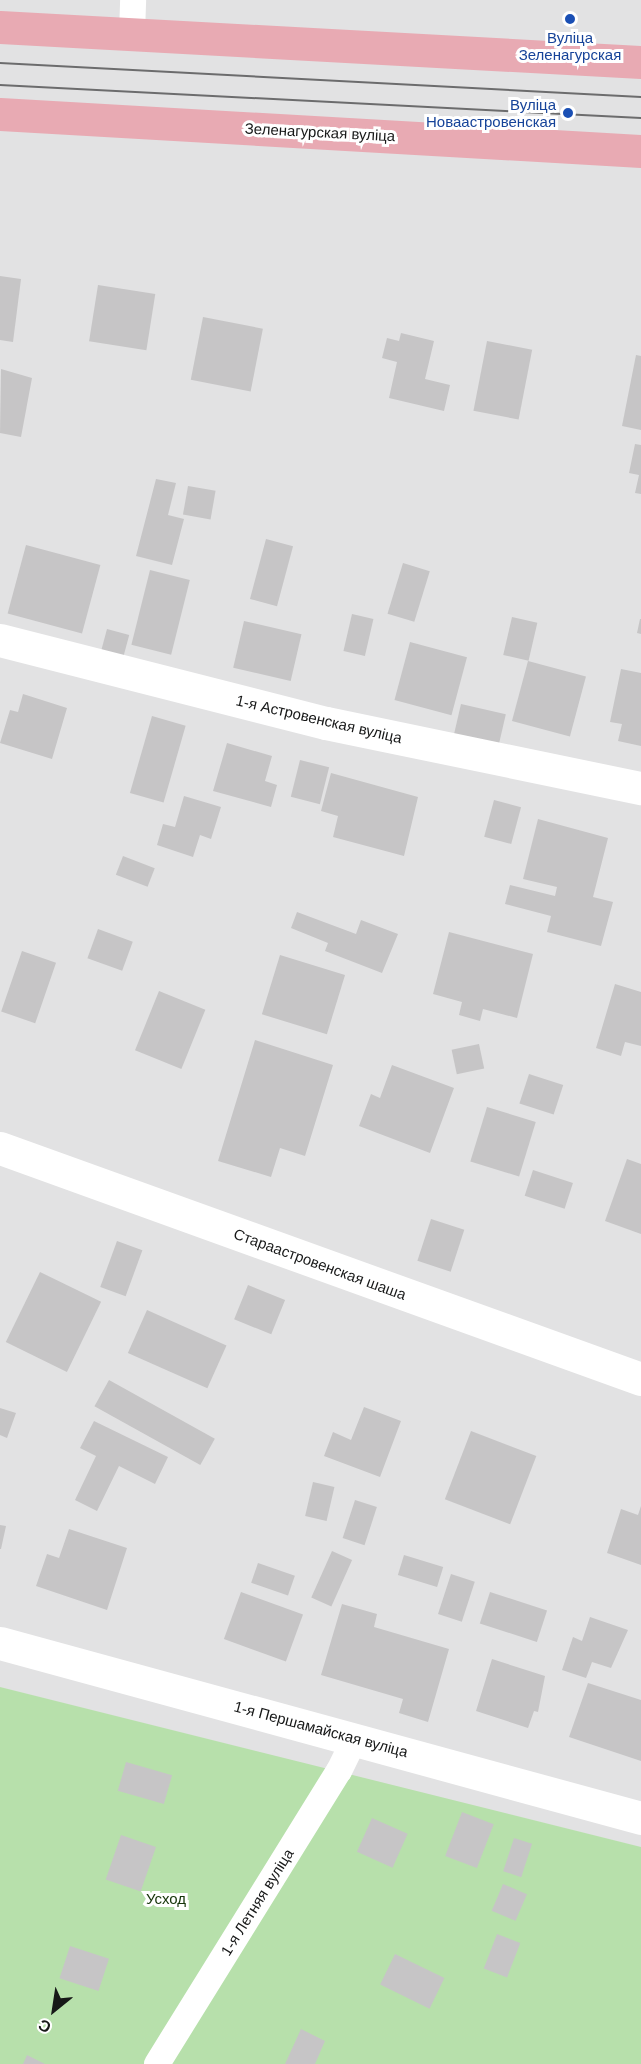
<!DOCTYPE html>
<html>
<head>
<meta charset="utf-8">
<style>
	body { margin:0 }
	#map { position:relative; width:641px; height:2064px; overflow:hidden; background:#e2e2e3; font-family:Arial,sans-serif }
	div>[style] { position:absolute }
	[style*='--x'] { left:calc(var(--x)*1px); top:calc(var(--y)*1px); width:calc(var(--w)*1px); rotate:calc(var(--a)*1deg) }
	.green>* { inset:0; background:#b7e0ab }
	.building>* { inset:0; background:#c6c5c6; transform-origin:0 0 }
	.lane>* { height:26px; margin:-13px; padding:0 13px; transform-origin:13px; border-radius:13px; background:#fff }
	.street>* { height:33px; margin:-16.5px; padding:0 16.5px; transform-origin:16.5px; border-radius:16.5px; background:#fff }
	.primary>* { height:33px; margin:-16.5px; padding:0 16.5px; transform-origin:16.5px; border-radius:16.5px; background:#e8aab3 }
	.tram>* { height:1.5px; margin:-0.75px; padding:0 0.75px; transform-origin:0.75px; border-radius:0.75px; background:#6c6c6d }
	.dots>* { width:16px; height:16px; translate:-50% -50%; box-sizing:border-box; border:3px solid #fff; border-radius:50% }
	span { translate:-50% -50%; white-space:nowrap; text-align:center; line-height:1.15; -webkit-text-stroke:6px #fff; paint-order:stroke }
	.transit-label { font-size:15px; color:#164399 }
	.right { translate:-100% -50%; text-align:right }
	.street-label { font-size:15px; color:#171818 }
	.park-label { font-size:15px; color:#153409 }
	.north { position:absolute; left:24px; top:1980px; width:60px; height:60px; -webkit-text-stroke:4px #fff; paint-order:stroke; rotate:210deg; font-size:16px; font-weight:700; line-height:24px; text-align:center; color:#171818 }
	.north::after { content:''; display:block; margin:auto; width:21px; height:27px; background:#171818; clip-path:polygon(50% 0,100% 100%,50% 72%,0 100%) }
</style>
</head>
<body>
<div id="map">
	<div class="green">
		<div style="clip-path:polygon(0 1687px,641px 1847px,641px 2064px,0 2064px)"></div>
	</div>
	<div class="building">
		<div style="clip-path:polygon(0 276px,21px 279px,13px 342px,0 340px)"></div>
		<div style="left:98px;top:285px;width:58px;height:57px;rotate:9deg"></div>
		<div style="left:203px;top:317px;width:61px;height:64px;rotate:11deg"></div>
		<div style="clip-path:polygon(401px 333px,434px 341px,425px 379px,450px 385px,444px 411px,389px 398px,397px 362px,382px 358px,387px 338px,399px 341px)"></div>
		<div style="left:487px;top:341px;width:46px;height:71px;rotate:11deg"></div>
		<div style="clip-path:polygon(636px 355px,641px 356px,641px 430px,622px 426px)"></div>
		<div style="clip-path:polygon(1px 369px,32px 378px,21px 437px,0 433px)"></div>
		<div style="clip-path:polygon(635px 444px,641px 445px,641px 494px,635px 493px,639px 475px,629px 473px)"></div>
		<div style="clip-path:polygon(156px 479px,176px 483px,168px 515px,184px 519px,172px 565px,136px 556px)"></div>
		<div style="left:188px;top:486px;width:28px;height:29px;rotate:10deg"></div>
		<div style="left:266px;top:539px;width:28px;height:62px;rotate:15deg"></div>
		<div style="left:26px;top:545px;width:77px;height:71px;rotate:15deg"></div>
		<div style="left:403px;top:563px;width:28px;height:53px;rotate:17deg"></div>
		<div style="left:150px;top:570px;width:41px;height:77px;rotate:14deg"></div>
		<div style="left:352px;top:614px;width:22px;height:38px;rotate:13deg"></div>
		<div style="left:512px;top:617px;width:26px;height:39px;rotate:13deg"></div>
		<div style="clip-path:polygon(640px 619px,641px 619px,641px 634px,637px 633px)"></div>
		<div style="left:244px;top:621px;width:59px;height:48px;rotate:13deg"></div>
		<div style="left:107px;top:629px;width:23px;height:29px;rotate:15deg"></div>
		<div style="left:410px;top:642px;width:59px;height:60px;rotate:15deg"></div>
		<div style="left:528px;top:661px;width:60px;height:62px;rotate:15deg"></div>
		<div style="clip-path:polygon(621px 669px,641px 673px,641px 746px,618px 741px,622px 724px,610px 722px)"></div>
		<div style="clip-path:polygon(23px 694px,67px 708px,52px 759px,0 743px,10px 710px,18px 712px)"></div>
		<div style="left:461px;top:704px;width:46px;height:38px;rotate:13deg"></div>
		<div style="left:152px;top:716px;width:35px;height:80px;rotate:16deg"></div>
		<div style="clip-path:polygon(227px 743px,272px 756px,265px 781px,277px 785px,271px 807px,213px 791px)"></div>
		<div style="left:300px;top:760px;width:30px;height:38px;rotate:14deg"></div>
		<div style="clip-path:polygon(331px 773px,418px 797px,404px 856px,333px 837px,338px 816px,321px 811px)"></div>
		<div style="clip-path:polygon(184px 796px,221px 807px,211px 839px,200px 835px,193px 857px,157px 845px,163px 824px,175px 827px)"></div>
		<div style="left:494px;top:800px;width:28px;height:38px;rotate:15deg"></div>
		<div style="clip-path:polygon(538px 819px,608px 838px,593px 897px,613px 902px,601px 946px,547px 932px,551px 916px,505px 904px,510px 885px,555px 896px,557px 887px,523px 879px)"></div>
		<div style="left:123px;top:856px;width:34px;height:20px;rotate:21deg"></div>
		<div style="clip-path:polygon(297px 912px,356px 934px,361px 920px,398px 934px,382px 973px,325px 951px,328px 943px,291px 928px)"></div>
		<div style="left:98px;top:929px;width:37px;height:31px;rotate:20deg"></div>
		<div style="clip-path:polygon(449px 932px,533px 954px,517px 1018px,483px 1009px,480px 1021px,459px 1015px,462px 1002px,433px 994px)"></div>
		<div style="left:22px;top:951px;width:36px;height:64px;rotate:19deg"></div>
		<div style="left:280px;top:955px;width:68px;height:62px;rotate:17deg"></div>
		<div style="clip-path:polygon(615px 984px,641px 992px,641px 1046px,625px 1042px,621px 1056px,596px 1048px)"></div>
		<div style="left:159px;top:991px;width:50px;height:64px;rotate:22deg"></div>
		<div style="clip-path:polygon(255px 1040px,333px 1065px,305px 1156px,280px 1148px,271px 1177px,218px 1161px)"></div>
		<div style="left:479px;top:1044px;width:25px;height:28px;rotate:78deg"></div>
		<div style="clip-path:polygon(392px 1065px,454px 1088px,430px 1153px,359px 1126px,371px 1094px,380px 1098px)"></div>
		<div style="left:529px;top:1074px;width:36px;height:31px;rotate:18deg"></div>
		<div style="left:487px;top:1107px;width:51px;height:57px;rotate:17deg"></div>
		<div style="clip-path:polygon(627px 1159px,641px 1164px,641px 1234px,605px 1221px)"></div>
		<div style="left:533px;top:1170px;width:42px;height:27px;rotate:18deg"></div>
		<div style="left:431px;top:1219px;width:35px;height:44px;rotate:18deg"></div>
		<div style="left:117px;top:1241px;width:27px;height:49px;rotate:20deg"></div>
		<div style="left:40px;top:1272px;width:68px;height:78px;rotate:26deg"></div>
		<div style="left:248px;top:1285px;width:40px;height:37px;rotate:22deg"></div>
		<div style="left:147px;top:1310px;width:87px;height:47px;rotate:24deg"></div>
		<div style="left:109px;top:1380px;width:121px;height:30px;rotate:29deg"></div>
		<div style="clip-path:polygon(364px 1407px,401px 1421px,380px 1477px,324px 1456px,333px 1432px,351px 1440px)"></div>
		<div style="clip-path:polygon(0 1408px,16px 1413px,7px 1438px,0 1435px)"></div>
		<div style="clip-path:polygon(94px 1421px,168px 1457px,155px 1484px,119px 1466px,97px 1511px,75px 1500px,96px 1456px,80px 1448px)"></div>
		<div style="left:471px;top:1431px;width:70px;height:73px;rotate:21deg"></div>
		<div style="left:313px;top:1482px;width:22px;height:35px;rotate:13deg"></div>
		<div style="left:355px;top:1500px;width:23px;height:40px;rotate:18deg"></div>
		<div style="clip-path:polygon(641px 1506px,641px 1565px,607px 1553px,621px 1509px,638px 1515px)"></div>
		<div style="clip-path:polygon(0 1525px,6px 1526px,1px 1549px,0 1549px)"></div>
		<div style="clip-path:polygon(69px 1529px,127px 1548px,107px 1610px,36px 1586px,47px 1554px,59px 1558px)"></div>
		<div style="left:332px;top:1551px;width:22px;height:51px;rotate:24deg"></div>
		<div style="left:404px;top:1555px;width:41px;height:21px;rotate:17deg"></div>
		<div style="left:258px;top:1563px;width:39px;height:21px;rotate:19deg"></div>
		<div style="left:451px;top:1574px;width:25px;height:42px;rotate:18deg"></div>
		<div style="left:241px;top:1592px;width:66px;height:50px;rotate:20deg"></div>
		<div style="left:490px;top:1592px;width:60px;height:33px;rotate:18deg"></div>
		<div style="clip-path:polygon(342px 1604px,377px 1614px,374px 1627px,449px 1649px,428px 1722px,399px 1713px,403px 1699px,321px 1675px)"></div>
		<div style="clip-path:polygon(590px 1617px,628px 1630px,611px 1668px,592px 1662px,586px 1678px,562px 1670px,573px 1637px,582px 1641px)"></div>
		<div style="clip-path:polygon(492px 1659px,545px 1676px,538px 1712px,534px 1711px,528px 1728px,476px 1711px)"></div>
		<div style="clip-path:polygon(588px 1683px,641px 1700px,641px 1761px,569px 1737px)"></div>
		<div style="left:126px;top:1762px;width:48px;height:30px;rotate:16deg"></div>
		<div style="left:462px;top:1812px;width:34px;height:47px;rotate:21deg"></div>
		<div style="left:372px;top:1818px;width:39px;height:37px;rotate:24deg"></div>
		<div style="left:121px;top:1835px;width:37px;height:47px;rotate:19deg"></div>
		<div style="left:514px;top:1838px;width:19px;height:35px;rotate:18deg"></div>
		<div style="left:503px;top:1884px;width:26px;height:29px;rotate:23deg"></div>
		<div style="left:497px;top:1934px;width:25px;height:37px;rotate:21deg"></div>
		<div style="left:70px;top:1946px;width:41px;height:34px;rotate:18deg"></div>
		<div style="left:395px;top:1954px;width:55px;height:34px;rotate:26deg"></div>
		<div style="clip-path:polygon(301px 2029px,325px 2041px,315px 2064px,285px 2064px)"></div>
		<div style="clip-path:polygon(27px 2055px,45px 2064px,23px 2064px)"></div>
	</div>
	<div class="lane">
		<div style="--x:132;--y:33;--w:33;--a:-88"></div>
		<div style="--x:157;--y:2064;--w:345;--a:-58.2"></div>
		<div style="--x:339;--y:1771;--w:37;--a:-64"></div>
	</div>
	<div class="street">
		<div style="--x:0;--y:640;--w:336;--a:14.3"></div>
		<div style="--x:326;--y:723;--w:322;--a:11.7"></div>
		<div style="--x:0;--y:1148;--w:681;--a:19.82"></div>
		<div style="--x:0;--y:1643;--w:664;--a:15.27"></div>
	</div>
	<div class="primary">
		<div style="--x:0;--y:27;--w:642;--a:3.13"></div>
		<div style="--x:0;--y:114;--w:642;--a:3.3"></div>
	</div>
	<div class="tram">
		<div style="--x:0;--y:63;--w:642;--a:3.04"></div>
		<div style="--x:0;--y:85;--w:642;--a:2.95"></div>
	</div>
	<div class="dots">
		<div style="left:570px;top:19px;background:#1a4fb4"></div>
		<div style="left:568px;top:113px;background:#1a4fb4"></div>
	</div>
	<div class="transit-label">
		<span style="left:570px;top:46px">Вуліца<br>Зеленагурская</span>
		<span class="right" style="left:556px;top:113px">Вуліца<br>Новаастровенская</span>
	</div>
	<div class="street-label">
		<span style="left:320px;top:132px;rotate:3deg">Зеленагурская вуліца</span>
		<span style="left:319px;top:719px;rotate:13deg">1-я Астровенская вуліца</span>
		<span style="left:320px;top:1264px;rotate:20deg">Стараастровенская шаша</span>
		<span style="left:321px;top:1729px;rotate:15deg">1-я Першамайская вуліца</span>
		<span style="left:257px;top:1902px;rotate:-58deg">1-я Летняя вуліца</span>
	</div>
	<div class="park-label">
		<span style="left:166px;top:1899px">Усход</span>
	</div>
	<div class="north">С</div>
</div>
</body>
</html>
